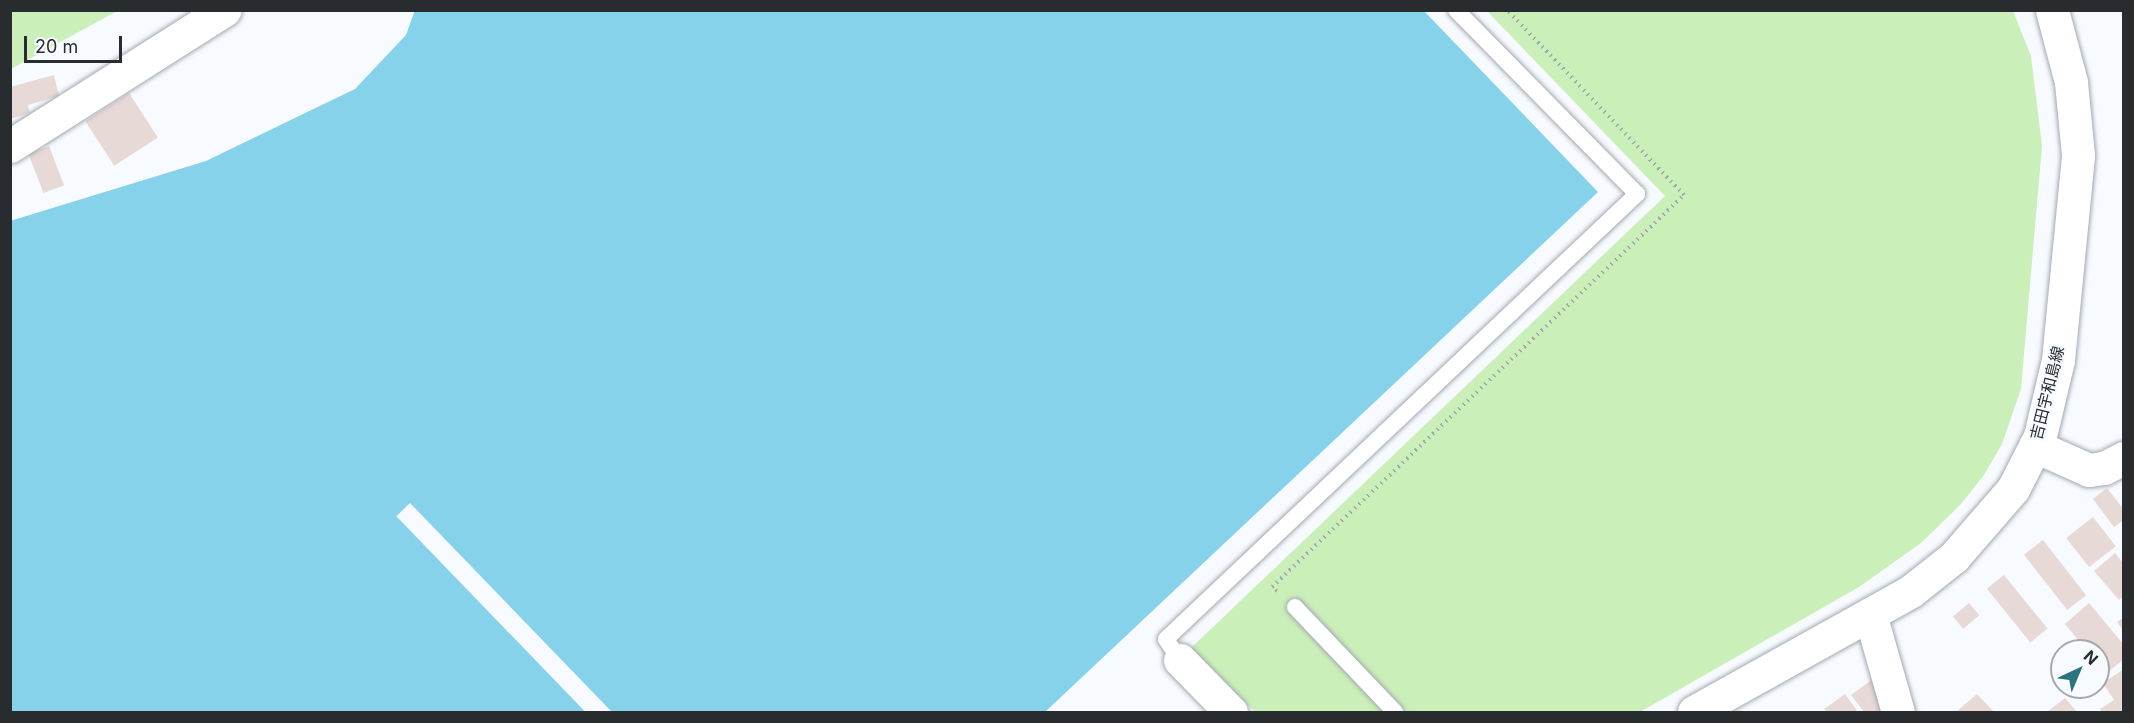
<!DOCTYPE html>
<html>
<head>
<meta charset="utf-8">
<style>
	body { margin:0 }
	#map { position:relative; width:2134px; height:723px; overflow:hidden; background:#f7fafe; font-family:Inter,"Noto Sans JP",sans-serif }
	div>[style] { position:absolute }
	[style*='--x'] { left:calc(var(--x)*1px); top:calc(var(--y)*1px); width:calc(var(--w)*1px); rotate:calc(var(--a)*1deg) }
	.green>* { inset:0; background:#cbefb8 }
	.water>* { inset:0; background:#85d2ea }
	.pier>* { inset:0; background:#f7fafe; transform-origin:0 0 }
	.building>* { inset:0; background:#e6d9d6; transform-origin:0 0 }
	.path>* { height:4px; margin-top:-2px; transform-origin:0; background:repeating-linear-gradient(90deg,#a2a5a9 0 1.5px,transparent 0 6px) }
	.roads { filter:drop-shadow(0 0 2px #a2a9b1) drop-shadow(0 0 2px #a2a9b1) }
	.lane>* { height:16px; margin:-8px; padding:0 8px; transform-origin:8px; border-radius:8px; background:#fff }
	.street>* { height:33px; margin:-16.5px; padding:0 16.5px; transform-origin:16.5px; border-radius:16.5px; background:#fff }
	.secondary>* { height:33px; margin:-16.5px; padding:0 16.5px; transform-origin:16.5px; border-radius:16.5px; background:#fff }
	span { translate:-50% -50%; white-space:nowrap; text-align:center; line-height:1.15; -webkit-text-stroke:5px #f7fafe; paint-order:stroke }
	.street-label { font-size:16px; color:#292c2f }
	.frame { position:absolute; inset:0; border:12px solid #292c2f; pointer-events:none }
	.north { position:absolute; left:2050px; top:639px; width:60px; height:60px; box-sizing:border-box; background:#f7fafe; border:2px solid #a5a8ab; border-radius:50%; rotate:44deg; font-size:16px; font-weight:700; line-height:24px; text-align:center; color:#292c2f }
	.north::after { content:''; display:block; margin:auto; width:21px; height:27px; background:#2b737d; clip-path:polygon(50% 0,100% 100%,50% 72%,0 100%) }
	.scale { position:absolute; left:24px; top:36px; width:98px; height:27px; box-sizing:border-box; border:3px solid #292c2f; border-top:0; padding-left:8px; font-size:18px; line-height:21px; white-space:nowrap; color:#292c2f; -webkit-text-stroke:4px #f7fafe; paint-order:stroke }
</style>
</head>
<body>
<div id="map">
	<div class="green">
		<div style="clip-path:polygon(11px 10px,117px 10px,117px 11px,11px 69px)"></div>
		<div style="clip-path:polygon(1487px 11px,2013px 11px,2031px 56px,2042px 146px,2021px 389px,2002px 444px,1984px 475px,1961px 504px,1921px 543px,1859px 587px,1640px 712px,1255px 712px,1191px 648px,1665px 196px)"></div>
	</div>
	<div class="water">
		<div style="clip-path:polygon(415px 10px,1424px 11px,1598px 192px,1045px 712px,11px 712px,10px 221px,206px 161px,355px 89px,406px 35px)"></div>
	</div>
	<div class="pier">
		<div style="left:410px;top:503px;width:290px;height:19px;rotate:46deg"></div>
	</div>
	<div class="building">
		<div style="clip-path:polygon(54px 75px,59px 96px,28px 105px,30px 113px,10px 119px,10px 87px)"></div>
		<div style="left:129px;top:93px;width:53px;height:52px;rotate:57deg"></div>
		<div style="left:49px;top:146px;width:42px;height:22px;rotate:69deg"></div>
		<div style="clip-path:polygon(2107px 488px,2124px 510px,2124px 520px,2114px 527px,2093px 499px)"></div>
		<div style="left:2093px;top:517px;width:37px;height:34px;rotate:52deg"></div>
		<div style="left:2043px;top:540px;width:70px;height:24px;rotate:52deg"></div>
		<div style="clip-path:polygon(2115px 553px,2124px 564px,2124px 596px,2119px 600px,2094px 571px)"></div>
		<div style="left:2004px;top:575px;width:69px;height:22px;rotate:51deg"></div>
		<div style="left:1969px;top:603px;width:16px;height:21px;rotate:50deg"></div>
		<div style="clip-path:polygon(2089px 603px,2124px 645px,2124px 659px,2098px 680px,2098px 651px,2076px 651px,2083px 646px,2065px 624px)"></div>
		<div style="clip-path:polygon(2124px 617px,2124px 631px,2117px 622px)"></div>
		<div style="clip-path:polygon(2124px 669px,2124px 712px,2102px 712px,2100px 709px,2114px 700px,2103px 683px)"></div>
		<div style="clip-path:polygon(1873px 679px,1889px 712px,1864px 712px,1851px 695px)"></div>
		<div style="clip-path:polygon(1845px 694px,1858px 712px,1827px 712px,1824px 709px)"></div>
		<div style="clip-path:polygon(1977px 694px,1994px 712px,1956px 712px)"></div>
		<div style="clip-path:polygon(2065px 698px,2077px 712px,2047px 712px)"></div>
	</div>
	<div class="path">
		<div style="--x:1277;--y:591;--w:6;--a:-141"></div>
		<div style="--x:1272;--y:587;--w:569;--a:-43.58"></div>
		<div style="--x:1684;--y:195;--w:256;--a:-133.7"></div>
	</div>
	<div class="roads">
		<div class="lane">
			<div style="--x:1295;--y:607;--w:145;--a:46.4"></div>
			<div style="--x:1180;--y:660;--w:25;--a:-124"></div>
			<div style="--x:1166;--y:639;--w:648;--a:-43.37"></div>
			<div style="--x:1637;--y:194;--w:258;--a:-134.5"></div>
		</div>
		<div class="street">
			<div style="--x:2035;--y:446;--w:59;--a:24"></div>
			<div style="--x:2089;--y:470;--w:15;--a:-8"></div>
			<div style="--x:2104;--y:468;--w:22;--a:-27"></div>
			<div style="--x:1870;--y:614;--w:102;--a:74.1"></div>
		</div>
		<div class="secondary">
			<div style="--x:10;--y:146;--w:254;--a:-32.4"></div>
			<div style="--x:1180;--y:660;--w:73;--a:45.6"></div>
			<div style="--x:1694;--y:712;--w:248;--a:-29.1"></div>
			<div style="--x:1911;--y:591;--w:55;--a:-38.3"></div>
			<div style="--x:1954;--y:557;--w:90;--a:-49.1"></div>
			<div style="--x:2013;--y:489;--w:48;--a:-62.9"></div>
			<div style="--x:2035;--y:446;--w:11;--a:-63"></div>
			<div style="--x:2040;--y:436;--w:78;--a:-76.7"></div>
			<div style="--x:2058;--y:360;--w:206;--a:-84.4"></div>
			<div style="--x:2078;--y:155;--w:73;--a:-95.5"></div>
			<div style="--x:2071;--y:82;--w:74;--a:-104.8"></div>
		</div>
	</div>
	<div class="street-label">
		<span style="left:2047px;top:393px;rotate:-76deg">吉田宇和島線</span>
	</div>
	<div class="frame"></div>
	<div class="north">N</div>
	<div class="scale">20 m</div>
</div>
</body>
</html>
